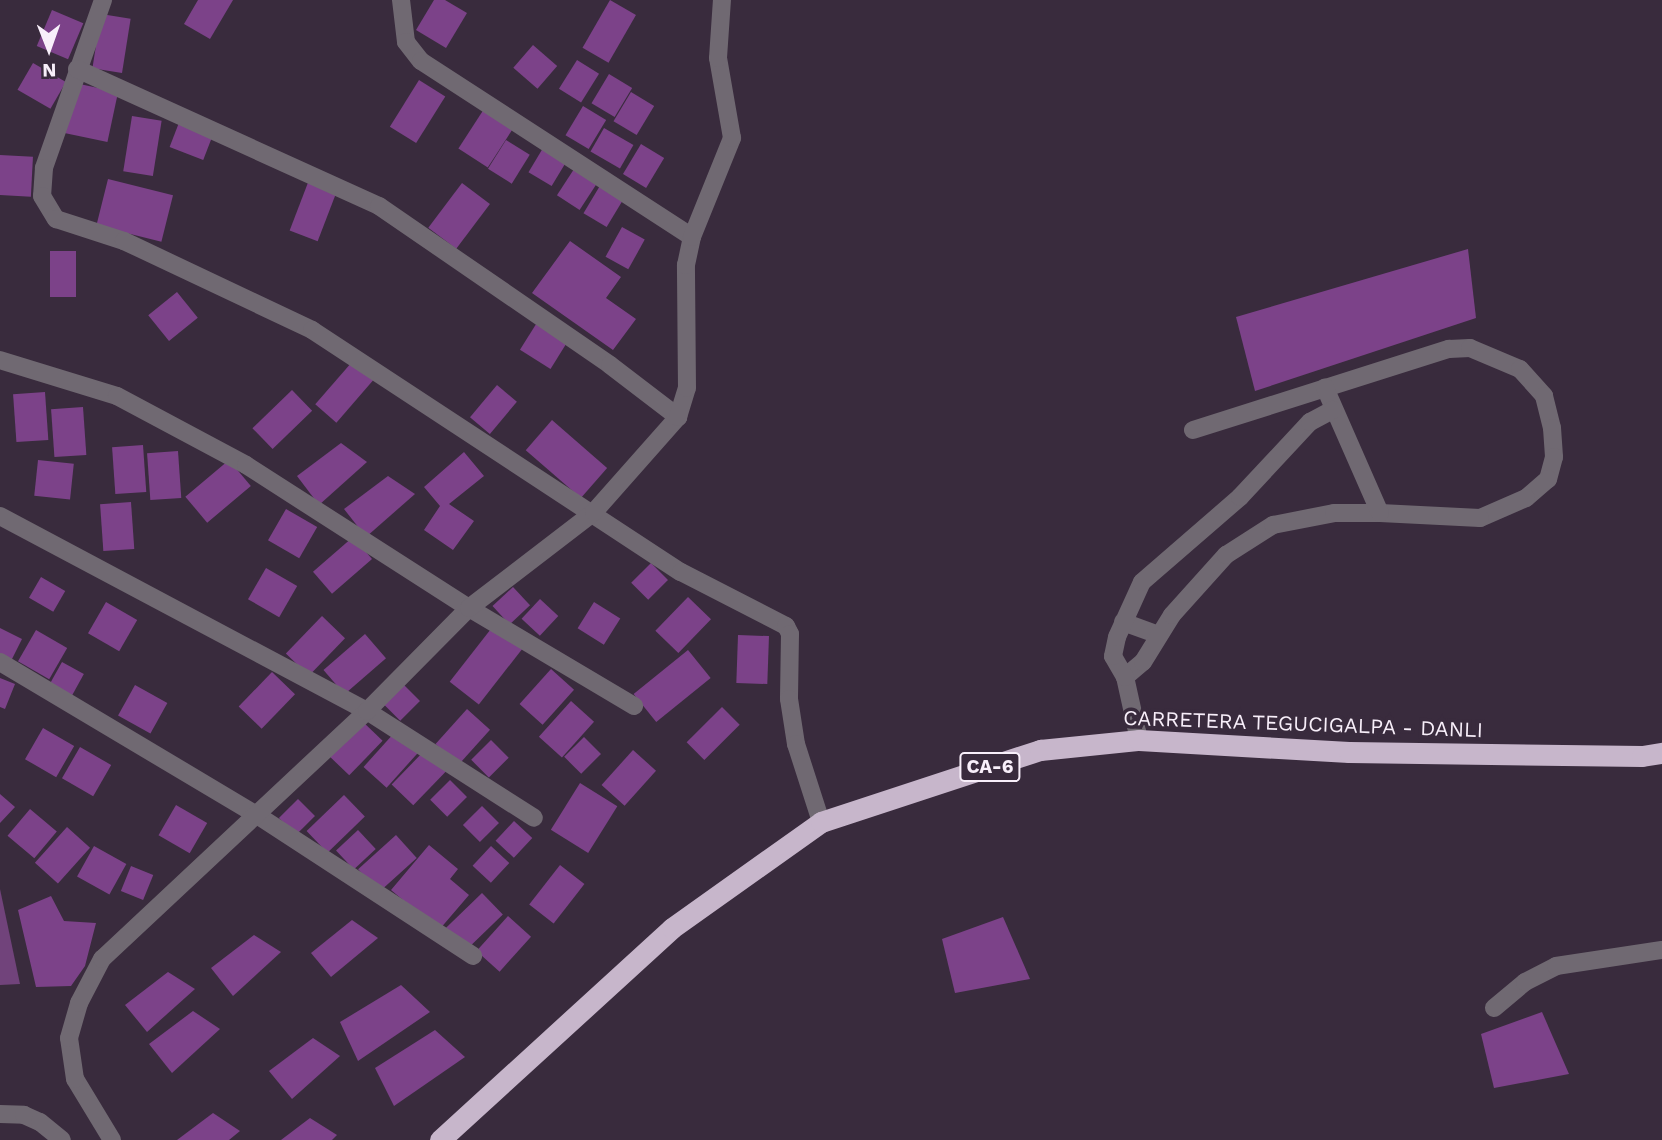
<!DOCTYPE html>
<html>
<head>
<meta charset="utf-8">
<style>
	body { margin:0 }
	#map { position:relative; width:1662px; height:1140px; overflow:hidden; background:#392b3d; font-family:"Work Sans",sans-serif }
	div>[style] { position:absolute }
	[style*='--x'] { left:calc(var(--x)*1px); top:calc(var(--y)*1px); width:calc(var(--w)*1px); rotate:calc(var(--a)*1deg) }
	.green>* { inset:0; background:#71437b }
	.building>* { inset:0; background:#7c4289; transform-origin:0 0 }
	.minor>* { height:18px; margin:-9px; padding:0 9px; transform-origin:9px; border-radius:9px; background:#706972 }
	.highway>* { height:21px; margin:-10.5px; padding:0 10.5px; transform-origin:10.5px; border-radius:10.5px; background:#c7b6cb }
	span { translate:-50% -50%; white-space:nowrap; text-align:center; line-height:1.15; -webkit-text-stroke:7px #392b3d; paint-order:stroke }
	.shield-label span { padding:2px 5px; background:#392b3d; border:2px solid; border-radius:5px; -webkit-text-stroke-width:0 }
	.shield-label { font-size:19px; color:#f8effa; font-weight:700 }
	.street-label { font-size:21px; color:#f8effa }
	.north { position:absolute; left:14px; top:14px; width:70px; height:70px; -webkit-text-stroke:5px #392b3d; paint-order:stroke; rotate:179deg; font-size:19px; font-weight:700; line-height:28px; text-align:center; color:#f8effa }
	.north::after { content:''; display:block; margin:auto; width:24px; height:32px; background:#f8effa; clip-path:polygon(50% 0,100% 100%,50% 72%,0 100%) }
</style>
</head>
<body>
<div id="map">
	<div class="green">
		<div style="clip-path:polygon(0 889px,20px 984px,0 985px)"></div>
	</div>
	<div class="building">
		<div style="clip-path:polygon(198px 0,233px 0,210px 39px,184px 24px)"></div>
		<div style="clip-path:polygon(434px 0,445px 0,467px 13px,446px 48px,416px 30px)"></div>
		<div style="left:610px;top:0;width:30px;height:55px;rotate:30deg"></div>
		<div style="left:52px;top:10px;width:34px;height:39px;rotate:23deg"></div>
		<div style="left:101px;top:14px;width:30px;height:55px;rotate:9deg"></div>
		<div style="left:533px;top:45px;width:32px;height:30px;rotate:41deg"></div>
		<div style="left:577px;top:60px;width:26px;height:34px;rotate:32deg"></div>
		<div style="left:33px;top:63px;width:38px;height:31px;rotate:30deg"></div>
		<div style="left:609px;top:74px;width:27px;height:34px;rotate:31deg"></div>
		<div style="left:419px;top:80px;width:31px;height:55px;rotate:32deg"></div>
		<div style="left:75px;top:83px;width:44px;height:51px;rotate:12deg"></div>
		<div style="left:631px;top:92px;width:27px;height:34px;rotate:31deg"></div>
		<div style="left:583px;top:106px;width:27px;height:34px;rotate:31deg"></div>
		<div style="left:484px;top:109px;width:35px;height:47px;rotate:33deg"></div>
		<div style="left:132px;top:116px;width:30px;height:56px;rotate:9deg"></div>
		<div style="left:180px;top:120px;width:36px;height:29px;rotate:21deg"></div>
		<div style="left:604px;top:128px;width:34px;height:27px;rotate:30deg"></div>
		<div style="left:506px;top:140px;width:28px;height:34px;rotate:32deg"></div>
		<div style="left:546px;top:143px;width:27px;height:34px;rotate:31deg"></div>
		<div style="left:641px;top:144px;width:27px;height:35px;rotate:31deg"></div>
		<div style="left:0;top:155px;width:33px;height:40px;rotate:3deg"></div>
		<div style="left:576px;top:166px;width:27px;height:35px;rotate:33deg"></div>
		<div style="left:108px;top:179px;width:67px;height:48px;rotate:14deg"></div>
		<div style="left:309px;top:180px;width:30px;height:54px;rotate:21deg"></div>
		<div style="left:462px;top:183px;width:35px;height:56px;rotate:37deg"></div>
		<div style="left:601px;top:184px;width:27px;height:34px;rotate:31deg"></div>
		<div style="left:622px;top:227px;width:26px;height:34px;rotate:29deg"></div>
		<div style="clip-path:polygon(570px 241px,621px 277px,606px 298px,636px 319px,613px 350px,532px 293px)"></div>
		<div style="clip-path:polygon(1468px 249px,1476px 318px,1255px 391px,1236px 317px)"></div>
		<div style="left:50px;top:251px;width:26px;height:46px"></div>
		<div style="left:177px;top:292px;width:33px;height:37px;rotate:51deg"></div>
		<div style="left:538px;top:321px;width:36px;height:34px;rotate:32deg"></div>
		<div style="left:352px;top:362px;width:28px;height:56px;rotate:41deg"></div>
		<div style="left:497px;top:385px;width:26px;height:42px;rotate:40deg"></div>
		<div style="left:292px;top:390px;width:29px;height:55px;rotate:46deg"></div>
		<div style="left:45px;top:392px;width:48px;height:32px;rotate:86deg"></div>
		<div style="left:83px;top:407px;width:48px;height:32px;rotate:86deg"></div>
		<div style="left:552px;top:420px;width:73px;height:40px;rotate:41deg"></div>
		<div style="clip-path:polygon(341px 443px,367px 462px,319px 505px,297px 476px)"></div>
		<div style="left:143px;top:445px;width:47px;height:31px;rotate:86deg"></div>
		<div style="left:178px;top:451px;width:47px;height:31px;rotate:86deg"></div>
		<div style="clip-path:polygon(464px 452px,484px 476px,449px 504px,474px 521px,453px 550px,424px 530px,440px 506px,424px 487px)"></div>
		<div style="left:38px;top:460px;width:36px;height:36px;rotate:6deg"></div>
		<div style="left:229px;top:460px;width:34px;height:57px;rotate:50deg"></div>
		<div style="clip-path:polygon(388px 476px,415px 494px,366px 537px,344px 509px)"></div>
		<div style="left:131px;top:502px;width:47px;height:31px;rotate:86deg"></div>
		<div style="left:286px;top:509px;width:36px;height:36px;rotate:30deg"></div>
		<div style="left:353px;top:537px;width:29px;height:53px;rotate:49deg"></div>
		<div style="left:651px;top:563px;width:24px;height:28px;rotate:45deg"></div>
		<div style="left:266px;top:568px;width:36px;height:36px;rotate:30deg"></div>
		<div style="left:41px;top:577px;width:28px;height:24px;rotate:30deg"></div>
		<div style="left:513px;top:587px;width:25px;height:28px;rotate:47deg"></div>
		<div style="left:688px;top:597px;width:32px;height:47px;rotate:44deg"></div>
		<div style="left:540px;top:599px;width:25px;height:27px;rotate:43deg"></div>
		<div style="left:106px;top:602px;width:36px;height:36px;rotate:30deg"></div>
		<div style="left:594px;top:602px;width:31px;height:31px;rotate:32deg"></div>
		<div style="left:322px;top:616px;width:32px;height:52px;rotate:44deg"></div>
		<div style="left:494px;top:625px;width:37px;height:72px;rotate:38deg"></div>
		<div style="clip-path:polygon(0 628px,22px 639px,11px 661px,0 656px)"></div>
		<div style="left:36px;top:630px;width:36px;height:36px;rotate:30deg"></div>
		<div style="left:365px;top:634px;width:32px;height:55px;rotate:49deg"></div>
		<div style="left:738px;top:635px;width:31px;height:48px;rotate:2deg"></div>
		<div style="left:688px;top:650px;width:36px;height:70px;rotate:51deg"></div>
		<div style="left:62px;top:662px;width:25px;height:27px;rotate:29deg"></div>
		<div style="left:551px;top:669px;width:31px;height:47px;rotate:42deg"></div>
		<div style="left:272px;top:672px;width:32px;height:48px;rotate:44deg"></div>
		<div style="clip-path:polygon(0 678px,15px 684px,5px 709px,0 707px)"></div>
		<div style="left:403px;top:684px;width:24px;height:28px;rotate:45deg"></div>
		<div style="left:135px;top:685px;width:37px;height:35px;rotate:29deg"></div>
		<div style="left:571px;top:701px;width:31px;height:48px;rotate:42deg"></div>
		<div style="left:722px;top:707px;width:25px;height:50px;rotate:45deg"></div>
		<div style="left:467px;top:709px;width:31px;height:47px;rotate:42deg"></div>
		<div style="left:361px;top:720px;width:30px;height:48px;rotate:44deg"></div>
		<div style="left:43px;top:728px;width:36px;height:36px;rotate:30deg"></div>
		<div style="left:395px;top:732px;width:31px;height:47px;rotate:42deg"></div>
		<div style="left:584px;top:737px;width:24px;height:28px;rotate:45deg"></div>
		<div style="left:491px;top:740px;width:25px;height:28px;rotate:45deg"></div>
		<div style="left:80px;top:747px;width:36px;height:36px;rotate:30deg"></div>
		<div style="left:425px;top:750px;width:30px;height:48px;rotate:44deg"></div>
		<div style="left:633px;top:750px;width:31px;height:47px;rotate:42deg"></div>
		<div style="left:450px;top:780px;width:24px;height:28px;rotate:45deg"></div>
		<div style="left:580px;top:783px;width:44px;height:55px;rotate:32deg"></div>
		<div style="clip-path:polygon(0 794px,15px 807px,0 823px)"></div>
		<div style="left:344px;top:795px;width:30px;height:52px;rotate:46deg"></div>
		<div style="left:298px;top:799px;width:24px;height:27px;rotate:45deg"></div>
		<div style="left:176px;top:805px;width:36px;height:35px;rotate:30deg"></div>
		<div style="left:482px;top:806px;width:24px;height:27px;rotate:45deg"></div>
		<div style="left:30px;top:809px;width:35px;height:35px;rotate:40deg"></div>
		<div style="left:514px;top:821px;width:25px;height:27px;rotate:43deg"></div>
		<div style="left:67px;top:827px;width:31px;height:48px;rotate:42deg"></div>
		<div style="left:358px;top:830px;width:26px;height:30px;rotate:47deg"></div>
		<div style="left:396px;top:835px;width:31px;height:51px;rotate:48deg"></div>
		<div style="clip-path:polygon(429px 845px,458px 869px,450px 879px,469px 895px,439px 930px,391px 890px)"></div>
		<div style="left:94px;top:846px;width:37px;height:35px;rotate:29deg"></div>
		<div style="left:491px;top:846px;width:25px;height:27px;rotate:43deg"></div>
		<div style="left:560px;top:865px;width:31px;height:50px;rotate:38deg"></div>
		<div style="left:131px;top:866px;width:24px;height:27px;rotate:22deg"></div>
		<div style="left:482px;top:893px;width:30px;height:51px;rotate:46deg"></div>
		<div style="clip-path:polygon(51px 896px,64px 921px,96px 923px,85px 966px,71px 986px,36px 987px,18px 910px)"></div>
		<div style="left:508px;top:916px;width:31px;height:47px;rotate:42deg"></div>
		<div style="clip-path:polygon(1003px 917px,1030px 979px,955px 993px,942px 939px)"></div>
		<div style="clip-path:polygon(352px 920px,378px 938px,331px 977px,311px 953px)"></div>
		<div style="clip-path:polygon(254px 935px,281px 952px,233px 996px,211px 968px)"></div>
		<div style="clip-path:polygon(168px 972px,195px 989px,147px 1032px,125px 1005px)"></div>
		<div style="clip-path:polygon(401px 985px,430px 1012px,358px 1061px,340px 1022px)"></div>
		<div style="clip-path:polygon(193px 1011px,220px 1029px,172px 1073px,149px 1044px)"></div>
		<div style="clip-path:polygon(1542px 1012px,1569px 1074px,1494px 1088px,1481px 1034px)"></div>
		<div style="clip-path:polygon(435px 1030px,465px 1057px,394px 1106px,375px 1068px)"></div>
		<div style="clip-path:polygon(313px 1038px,340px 1056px,292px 1099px,269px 1071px)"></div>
		<div style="clip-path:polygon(213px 1113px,240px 1131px,229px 1140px,177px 1140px)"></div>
		<div style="clip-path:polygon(310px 1118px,337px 1135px,332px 1140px,281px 1140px)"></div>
	</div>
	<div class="minor">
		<div style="--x:103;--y:0;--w:178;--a:109.4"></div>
		<div style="--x:44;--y:168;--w:28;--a:94"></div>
		<div style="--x:42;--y:196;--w:27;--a:59"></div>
		<div style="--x:56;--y:219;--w:71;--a:17.9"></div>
		<div style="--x:124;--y:241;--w:208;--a:25.3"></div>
		<div style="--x:312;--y:330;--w:441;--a:33.3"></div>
		<div style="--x:681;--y:572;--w:118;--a:27.2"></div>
		<div style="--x:786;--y:626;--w:9;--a:63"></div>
		<div style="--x:790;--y:634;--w:65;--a:90.9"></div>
		<div style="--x:789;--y:699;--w:46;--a:81.2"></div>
		<div style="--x:796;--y:744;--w:82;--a:72.2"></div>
		<div style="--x:401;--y:0;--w:42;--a:83.2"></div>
		<div style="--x:406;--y:42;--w:24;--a:52"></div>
		<div style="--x:421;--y:61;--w:323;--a:33"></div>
		<div style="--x:77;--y:69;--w:332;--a:24.4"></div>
		<div style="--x:379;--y:206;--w:280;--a:34.5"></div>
		<div style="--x:610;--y:365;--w:86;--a:37.4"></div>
		<div style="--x:0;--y:360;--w:122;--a:17.1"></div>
		<div style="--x:117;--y:396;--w:146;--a:28.1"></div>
		<div style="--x:246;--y:465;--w:265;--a:32.7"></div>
		<div style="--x:469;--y:608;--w:192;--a:30.7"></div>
		<div style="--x:1193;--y:430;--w:269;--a:-17.6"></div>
		<div style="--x:1449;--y:349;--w:21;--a:-3"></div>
		<div style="--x:1470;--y:348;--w:54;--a:22.8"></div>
		<div style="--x:1520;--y:369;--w:36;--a:48"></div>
		<div style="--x:1544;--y:396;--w:33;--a:76"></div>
		<div style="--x:1552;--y:428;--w:29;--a:86"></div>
		<div style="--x:1554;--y:457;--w:23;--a:105"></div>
		<div style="--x:1548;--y:479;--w:29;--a:139"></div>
		<div style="--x:1526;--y:498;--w:50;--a:156.5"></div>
		<div style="--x:1480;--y:518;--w:100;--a:-177.1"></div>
		<div style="--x:0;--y:516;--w:416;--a:28"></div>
		<div style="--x:367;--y:711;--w:198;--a:32.6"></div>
		<div style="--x:1123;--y:622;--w:37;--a:20"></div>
		<div style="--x:0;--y:662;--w:299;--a:30.8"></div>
		<div style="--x:257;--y:815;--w:258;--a:33.1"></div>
		<div style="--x:1125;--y:677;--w:23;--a:-40"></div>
		<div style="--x:1143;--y:662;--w:55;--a:-58.3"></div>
		<div style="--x:1172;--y:615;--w:81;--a:-48"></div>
		<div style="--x:1226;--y:555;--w:56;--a:-32.6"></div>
		<div style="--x:1273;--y:525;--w:62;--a:-11.1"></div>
		<div style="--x:1334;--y:513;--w:46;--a:0"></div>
		<div style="--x:1380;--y:513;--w:137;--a:-113.7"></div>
		<div style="--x:1139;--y:740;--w:65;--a:-102.5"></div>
		<div style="--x:1125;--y:677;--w:24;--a:-120"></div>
		<div style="--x:1113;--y:656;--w:19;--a:-78"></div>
		<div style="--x:1117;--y:637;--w:60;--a:-65.6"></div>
		<div style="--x:1142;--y:582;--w:130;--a:-40.9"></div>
		<div style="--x:1240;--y:497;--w:103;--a:-47"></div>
		<div style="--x:1310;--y:422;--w:26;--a:-28"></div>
		<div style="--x:1494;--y:1008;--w:40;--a:-40"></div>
		<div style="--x:1525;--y:982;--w:35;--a:-27"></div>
		<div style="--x:1556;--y:966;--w:107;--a:-8.6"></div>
		<div style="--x:0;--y:1114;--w:24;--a:2"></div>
		<div style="--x:24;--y:1115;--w:17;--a:24"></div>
		<div style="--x:40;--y:1122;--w:28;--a:39"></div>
		<div style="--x:112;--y:1140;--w:71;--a:-121.2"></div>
		<div style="--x:75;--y:1079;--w:41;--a:-98.3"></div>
		<div style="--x:69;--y:1038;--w:36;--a:-74"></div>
		<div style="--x:79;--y:1003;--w:50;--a:-62.4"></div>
		<div style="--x:102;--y:959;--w:363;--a:-43.1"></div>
		<div style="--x:367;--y:711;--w:145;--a:-45.3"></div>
		<div style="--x:469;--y:608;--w:158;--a:-37.5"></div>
		<div style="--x:594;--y:512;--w:127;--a:-48.5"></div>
		<div style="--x:678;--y:417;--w:30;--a:-73"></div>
		<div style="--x:687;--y:388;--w:123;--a:-90.5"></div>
		<div style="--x:686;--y:265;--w:29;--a:-78"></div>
		<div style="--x:692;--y:237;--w:107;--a:-68"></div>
		<div style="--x:732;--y:138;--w:81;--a:-99.9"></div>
		<div style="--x:718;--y:58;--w:58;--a:-86.1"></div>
	</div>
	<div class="highway">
		<div style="--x:440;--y:1140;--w:314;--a:-42.4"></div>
		<div style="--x:672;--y:928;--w:183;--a:-35.4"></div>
		<div style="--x:821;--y:822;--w:231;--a:-18.2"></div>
		<div style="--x:1040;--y:750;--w:100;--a:-5.8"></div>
		<div style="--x:1139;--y:740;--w:210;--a:3.3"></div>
		<div style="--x:1349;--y:752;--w:293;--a:0.8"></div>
		<div style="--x:1642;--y:756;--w:20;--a:-9"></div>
	</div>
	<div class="shield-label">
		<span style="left:990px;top:767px">CA-6</span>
	</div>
	<div class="street-label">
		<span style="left:1303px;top:724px;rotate:2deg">CARRETERA TEGUCIGALPA - DANLI</span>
	</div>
	<div class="north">N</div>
</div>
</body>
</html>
